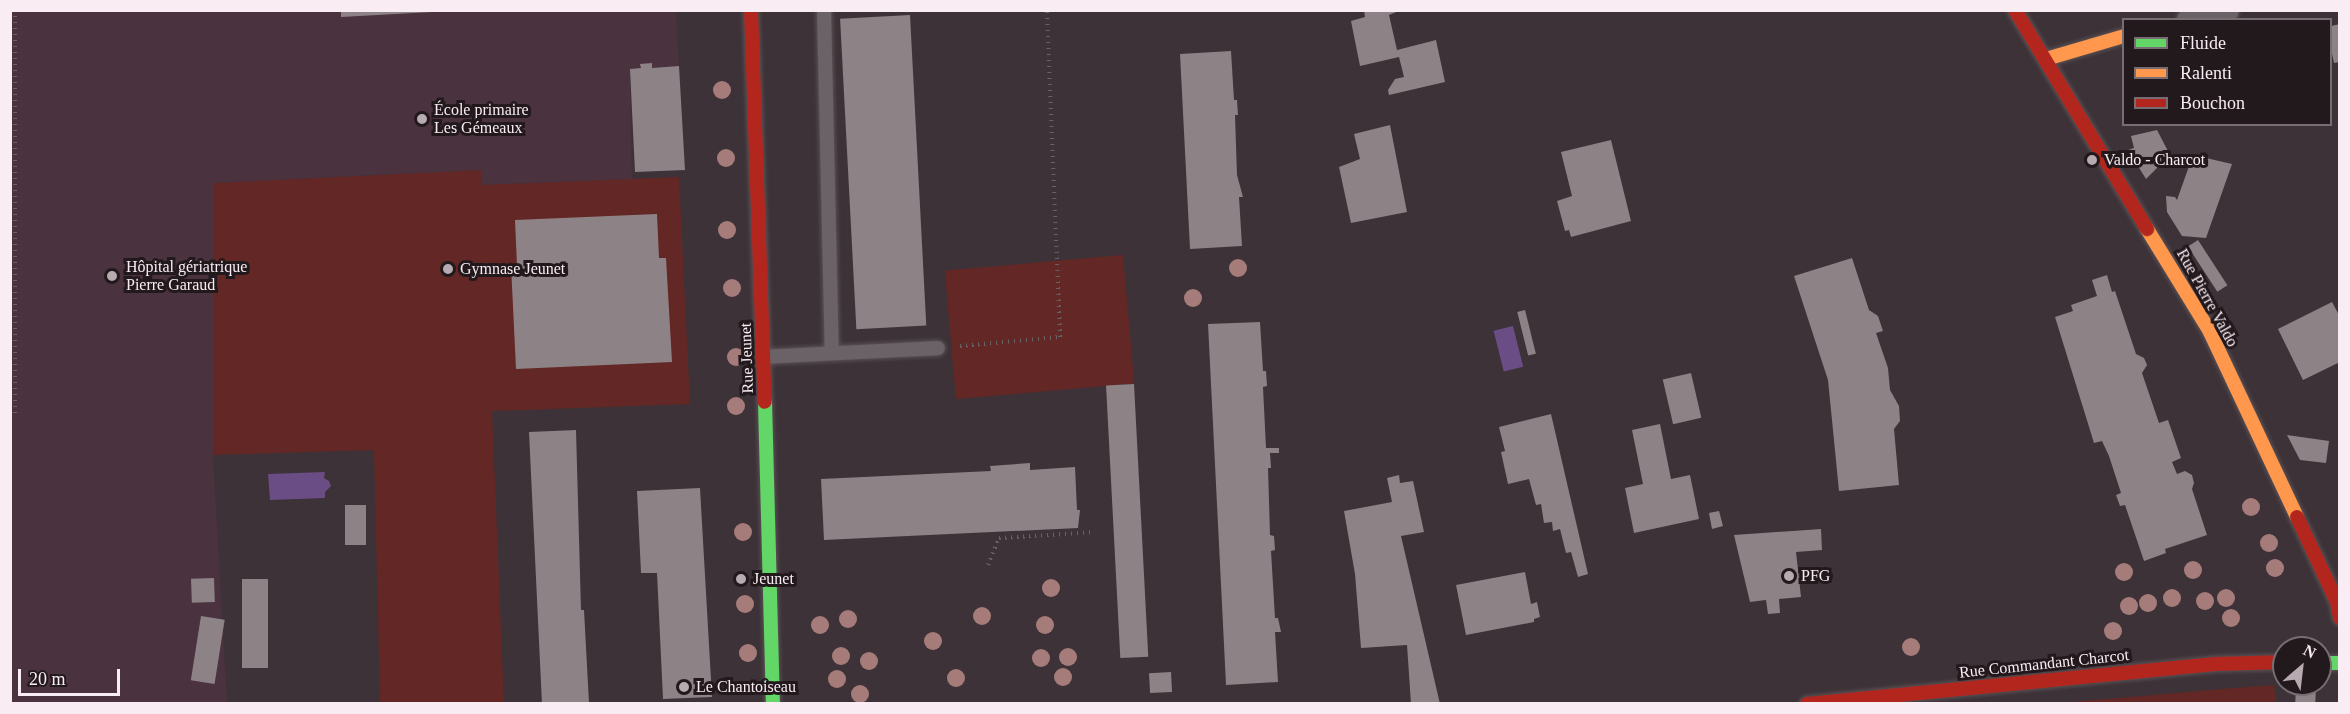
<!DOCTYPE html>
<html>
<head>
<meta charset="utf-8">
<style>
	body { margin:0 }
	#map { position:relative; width:2350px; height:714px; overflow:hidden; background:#3c3237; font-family:Georgia,serif }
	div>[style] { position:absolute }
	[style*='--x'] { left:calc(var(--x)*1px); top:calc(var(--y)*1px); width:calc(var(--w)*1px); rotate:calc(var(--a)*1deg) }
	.built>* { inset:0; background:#4a323f }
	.green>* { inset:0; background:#632826; transform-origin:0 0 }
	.water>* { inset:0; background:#6a4d85; transform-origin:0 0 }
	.building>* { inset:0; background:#8d8387; transform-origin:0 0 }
	.path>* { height:4px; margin-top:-2px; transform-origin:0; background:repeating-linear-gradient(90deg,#686265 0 1.5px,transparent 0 6px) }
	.roads { filter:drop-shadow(0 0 2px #5a5155) drop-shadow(0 0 2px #5a5155) }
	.lane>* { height:14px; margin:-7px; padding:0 7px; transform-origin:7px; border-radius:7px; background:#6a6266 }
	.street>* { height:27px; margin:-13.5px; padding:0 13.5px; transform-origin:13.5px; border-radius:13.5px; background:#6a6266 }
	.fast>* { height:14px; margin:-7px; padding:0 7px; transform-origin:7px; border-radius:7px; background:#63d668 }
	.slow>* { height:14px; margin:-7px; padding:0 7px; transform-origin:7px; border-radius:7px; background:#ff974d }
	.jam>* { height:14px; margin:-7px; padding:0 7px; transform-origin:7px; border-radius:7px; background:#b3261e }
	.trees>* { width:18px; height:18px; margin:-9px; border-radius:50%; background:#a67c7a }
	.dots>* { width:16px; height:16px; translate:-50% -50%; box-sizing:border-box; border:3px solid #22191d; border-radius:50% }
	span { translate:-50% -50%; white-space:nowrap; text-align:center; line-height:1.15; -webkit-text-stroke:6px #22191d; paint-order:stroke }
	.poi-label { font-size:16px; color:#f9ecf3 }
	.left { translate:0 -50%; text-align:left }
	.street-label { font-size:16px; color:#f9ecf3 }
	.frame { position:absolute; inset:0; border:12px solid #f9ecf3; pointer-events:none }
	.legend { position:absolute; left:2122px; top:18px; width:210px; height:108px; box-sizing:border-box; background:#22191d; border:2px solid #786d73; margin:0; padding:8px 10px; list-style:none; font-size:18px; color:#f9ecf3 }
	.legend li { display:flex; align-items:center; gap:12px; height:30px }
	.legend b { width:30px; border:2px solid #786d73 }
	.north { position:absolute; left:2272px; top:636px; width:60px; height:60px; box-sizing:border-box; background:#22191d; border:2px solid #786d73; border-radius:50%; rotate:28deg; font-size:16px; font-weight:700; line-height:24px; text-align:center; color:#f9ecf3 }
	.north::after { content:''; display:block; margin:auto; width:21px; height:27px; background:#b7abb1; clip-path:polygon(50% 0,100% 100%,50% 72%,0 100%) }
	.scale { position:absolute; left:18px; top:669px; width:102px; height:27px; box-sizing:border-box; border:3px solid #f9ecf3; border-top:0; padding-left:8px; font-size:18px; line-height:21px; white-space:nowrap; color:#f9ecf3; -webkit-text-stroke:4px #22191d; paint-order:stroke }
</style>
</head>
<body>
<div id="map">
	<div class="built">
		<div style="clip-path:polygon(10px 11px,676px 11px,679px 66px,630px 69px,632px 179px,481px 185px,481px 170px,213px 183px,213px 455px,227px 703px,11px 703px)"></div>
	</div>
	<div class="green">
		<div style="clip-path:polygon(481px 170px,482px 185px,679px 177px,690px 404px,492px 411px,504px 703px,380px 703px,374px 450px,213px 455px,213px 183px)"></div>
		<div style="left:1123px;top:255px;width:129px;height:179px;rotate:85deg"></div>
		<div style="clip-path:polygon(2274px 685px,2276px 703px,2060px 703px,2234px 688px)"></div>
	</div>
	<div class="water">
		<div style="left:1513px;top:326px;width:42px;height:20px;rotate:76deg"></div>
		<div style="clip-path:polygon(325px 472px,324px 478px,329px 481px,331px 486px,325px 492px,325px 498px,270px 500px,268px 474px)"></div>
	</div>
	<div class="building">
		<div style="clip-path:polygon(341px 10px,432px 10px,432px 12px,341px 17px)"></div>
		<div style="clip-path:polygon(1364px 10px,1401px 10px,1389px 15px,1397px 50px,1436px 40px,1445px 82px,1389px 95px,1388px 90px,1395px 79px,1404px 77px,1399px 57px,1360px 66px,1351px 21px,1365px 17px)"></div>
		<div style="left:910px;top:15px;width:311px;height:70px;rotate:87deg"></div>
		<div style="clip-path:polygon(2340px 24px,2340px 62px,2334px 63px,2331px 49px,2331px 26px)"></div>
		<div style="clip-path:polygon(1231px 51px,1234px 100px,1237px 100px,1238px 115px,1235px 115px,1237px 175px,1243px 197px,1239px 197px,1242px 246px,1190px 249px,1180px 54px)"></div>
		<div style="clip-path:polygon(652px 63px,652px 68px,679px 66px,685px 170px,635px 172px,630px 69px,641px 68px,640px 64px)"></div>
		<div style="clip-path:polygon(1390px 125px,1407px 212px,1351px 223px,1339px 167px,1360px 159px,1354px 134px)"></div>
		<div style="clip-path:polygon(2157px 130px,2170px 155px,2146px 179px,2128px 150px,2134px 148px,2131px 136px)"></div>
		<div style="clip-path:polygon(1611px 140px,1631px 221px,1571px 237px,1569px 230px,1565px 231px,1557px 201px,1572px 196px,1561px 152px)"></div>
		<div style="clip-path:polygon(2193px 155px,2232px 164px,2206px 238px,2182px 236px,2167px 212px,2166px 196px,2175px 197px,2177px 200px)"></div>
		<div style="clip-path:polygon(657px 214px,659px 258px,666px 258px,672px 362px,516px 369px,511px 265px,517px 265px,515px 220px)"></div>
		<div style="left:2198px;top:240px;width:54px;height:12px;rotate:57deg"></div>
		<div style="clip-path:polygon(1852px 258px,1869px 310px,1878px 316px,1883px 331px,1876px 333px,1888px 368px,1890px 390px,1899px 406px,1900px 421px,1894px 429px,1899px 485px,1839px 491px,1828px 380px,1794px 276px)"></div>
		<div style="clip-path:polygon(2107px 275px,2112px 292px,2115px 291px,2136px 354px,2144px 358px,2147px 365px,2142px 373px,2159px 423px,2168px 420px,2181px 458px,2172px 462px,2177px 474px,2185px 471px,2192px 475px,2194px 483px,2192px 489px,2207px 535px,2165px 549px,2166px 553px,2144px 561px,2125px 505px,2120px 506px,2116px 495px,2121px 493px,2109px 456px,2102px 441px,2094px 443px,2055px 317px,2073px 311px,2071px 305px,2097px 296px,2092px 280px)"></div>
		<div style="clip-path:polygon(2332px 302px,2340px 317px,2340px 362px,2303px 380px,2278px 329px)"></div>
		<div style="left:1525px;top:310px;width:45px;height:8px;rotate:76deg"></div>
		<div style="clip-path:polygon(1260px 322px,1263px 371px,1266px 371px,1267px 386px,1263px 387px,1266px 448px,1279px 448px,1279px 453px,1270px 453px,1271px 468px,1268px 468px,1270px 535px,1274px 536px,1275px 550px,1271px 551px,1275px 618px,1278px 618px,1281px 632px,1275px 632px,1278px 682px,1226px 685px,1208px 324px)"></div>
		<div style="left:1691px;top:373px;width:46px;height:29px;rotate:77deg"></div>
		<div style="left:1134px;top:384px;width:273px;height:28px;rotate:87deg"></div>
		<div style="clip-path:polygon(1551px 414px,1588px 574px,1578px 577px,1571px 552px,1566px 553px,1560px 529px,1553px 531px,1552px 522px,1544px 523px,1541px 504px,1536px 505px,1529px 479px,1508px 484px,1501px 452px,1505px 451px,1499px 427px)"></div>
		<div style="clip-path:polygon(1660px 424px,1671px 479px,1690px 475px,1699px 519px,1634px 533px,1625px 488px,1643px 484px,1632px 430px)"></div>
		<div style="clip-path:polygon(576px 430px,581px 610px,584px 610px,589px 703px,542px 704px,529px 432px)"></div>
		<div style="clip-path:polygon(2287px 435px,2329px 441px,2326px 463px,2300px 460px)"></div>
		<div style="clip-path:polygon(1030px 463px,1030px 470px,1075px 467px,1077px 510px,1080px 510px,1078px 528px,824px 540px,821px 479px,991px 471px,990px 466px)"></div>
		<div style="clip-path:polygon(1399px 475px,1400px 483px,1413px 481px,1424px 532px,1401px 536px,1440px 704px,1411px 704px,1407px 645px,1361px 648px,1355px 574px,1344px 511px,1392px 502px,1387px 478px)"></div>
		<div style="clip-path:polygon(700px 488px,712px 697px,663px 699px,657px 573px,641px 573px,637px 491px)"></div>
		<div style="left:345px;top:505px;width:21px;height:40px"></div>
		<div style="clip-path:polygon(1719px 511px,1723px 526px,1712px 529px,1709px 513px)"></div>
		<div style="clip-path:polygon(1821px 529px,1822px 550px,1796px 552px,1801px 597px,1779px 599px,1780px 613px,1768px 614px,1766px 600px,1750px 602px,1734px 535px)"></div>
		<div style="clip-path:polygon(1525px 572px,1531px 604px,1537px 602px,1540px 617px,1534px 619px,1534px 622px,1466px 635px,1456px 585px)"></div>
		<div style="left:214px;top:578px;width:24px;height:23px;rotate:88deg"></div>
		<div style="left:242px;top:579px;width:26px;height:89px"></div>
		<div style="left:201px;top:616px;width:24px;height:65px;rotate:9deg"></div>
		<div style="left:1171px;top:672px;width:20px;height:22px;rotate:87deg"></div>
		<div style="left:2296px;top:688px;width:20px;height:16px;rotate:3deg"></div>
	</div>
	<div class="path">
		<div style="--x:15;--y:10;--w:406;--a:90"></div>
		<div style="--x:960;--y:346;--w:100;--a:-5.1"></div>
		<div style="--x:1060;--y:337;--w:327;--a:-92.3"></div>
		<div style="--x:988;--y:565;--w:29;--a:-68"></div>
		<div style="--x:999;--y:538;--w:96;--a:-3.6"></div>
	</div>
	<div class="roads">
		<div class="lane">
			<div style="--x:824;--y:10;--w:343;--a:88.7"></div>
			<div style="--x:763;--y:357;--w:175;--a:-2.9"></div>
		</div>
		<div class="street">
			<div style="--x:2190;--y:20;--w:36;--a:-16"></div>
		</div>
		<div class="fast">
			<div style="--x:765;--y:402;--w:302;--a:88.5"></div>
			<div style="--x:2320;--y:663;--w:20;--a:0"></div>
		</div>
		<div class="slow">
			<div style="--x:2046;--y:59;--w:81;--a:-16.4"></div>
			<div style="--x:2147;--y:229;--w:121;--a:58.5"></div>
			<div style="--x:2210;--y:332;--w:204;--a:64.8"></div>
		</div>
		<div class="jam">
			<div style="--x:751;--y:10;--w:392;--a:88"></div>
			<div style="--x:2015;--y:10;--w:256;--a:58.9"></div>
			<div style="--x:2297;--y:517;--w:94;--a:64.8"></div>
			<div style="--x:2337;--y:602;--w:16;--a:79"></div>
			<div style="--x:1807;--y:704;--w:410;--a:-5.6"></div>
			<div style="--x:2215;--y:664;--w:69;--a:-1.7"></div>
		</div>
	</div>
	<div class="trees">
		<div style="left:722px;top:90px"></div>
		<div style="left:726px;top:158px"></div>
		<div style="left:727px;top:230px"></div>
		<div style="left:1238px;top:268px"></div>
		<div style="left:732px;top:288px"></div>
		<div style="left:1193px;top:298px"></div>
		<div style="left:736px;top:357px"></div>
		<div style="left:736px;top:406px"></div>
		<div style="left:2251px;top:507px"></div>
		<div style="left:743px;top:532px"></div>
		<div style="left:2269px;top:543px"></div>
		<div style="left:2275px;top:568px"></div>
		<div style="left:2193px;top:570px"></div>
		<div style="left:2124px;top:572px"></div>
		<div style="left:1051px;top:588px"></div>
		<div style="left:2172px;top:598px"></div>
		<div style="left:2226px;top:598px"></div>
		<div style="left:2205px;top:601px"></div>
		<div style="left:2148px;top:603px"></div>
		<div style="left:745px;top:604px"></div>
		<div style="left:2129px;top:606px"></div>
		<div style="left:982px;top:616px"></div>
		<div style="left:2231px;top:618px"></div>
		<div style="left:848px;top:619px"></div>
		<div style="left:820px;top:625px"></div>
		<div style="left:1045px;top:625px"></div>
		<div style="left:2113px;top:631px"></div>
		<div style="left:933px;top:641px"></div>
		<div style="left:1911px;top:647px"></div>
		<div style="left:748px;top:653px"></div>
		<div style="left:841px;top:656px"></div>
		<div style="left:1068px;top:657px"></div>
		<div style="left:1041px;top:658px"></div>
		<div style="left:869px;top:661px"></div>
		<div style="left:1063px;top:677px"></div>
		<div style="left:956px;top:678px"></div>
		<div style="left:837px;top:679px"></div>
		<div style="left:860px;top:694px"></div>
	</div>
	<div class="dots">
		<div style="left:422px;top:119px;background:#b7abb1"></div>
		<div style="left:2092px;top:160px;background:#b7abb1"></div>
		<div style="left:448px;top:269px;background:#b7abb1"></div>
		<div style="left:112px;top:276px;background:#b7abb1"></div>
		<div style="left:1789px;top:576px;background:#b7abb1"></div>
		<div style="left:741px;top:579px;background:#b7abb1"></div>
		<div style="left:684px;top:687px;background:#b7abb1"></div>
	</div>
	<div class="poi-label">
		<span class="left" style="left:434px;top:119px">École primaire<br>Les Gémeaux</span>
		<span class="left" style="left:2104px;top:160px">Valdo - Charcot</span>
		<span class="left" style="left:126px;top:276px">Hôpital gériatrique<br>Pierre Garaud</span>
		<span class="left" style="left:460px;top:269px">Gymnase Jeunet</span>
		<span class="left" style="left:1801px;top:576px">PFG</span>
		<span class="left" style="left:753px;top:579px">Jeunet</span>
		<span class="left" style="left:696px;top:687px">Le Chantoiseau</span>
	</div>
	<div class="street-label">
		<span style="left:2207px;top:298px;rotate:61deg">Rue Pierre Valdo</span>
		<span style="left:747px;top:358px;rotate:-92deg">Rue Jeunet</span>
		<span style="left:2044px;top:664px;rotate:-6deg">Rue Commandant Charcot</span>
	</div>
	<div class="frame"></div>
	<ul class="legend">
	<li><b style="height:8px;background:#63d668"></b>Fluide</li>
	<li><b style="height:8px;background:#ff974d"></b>Ralenti</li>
	<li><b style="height:8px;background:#b3261e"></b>Bouchon</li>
	</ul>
	<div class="north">N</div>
	<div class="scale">20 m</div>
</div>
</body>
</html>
